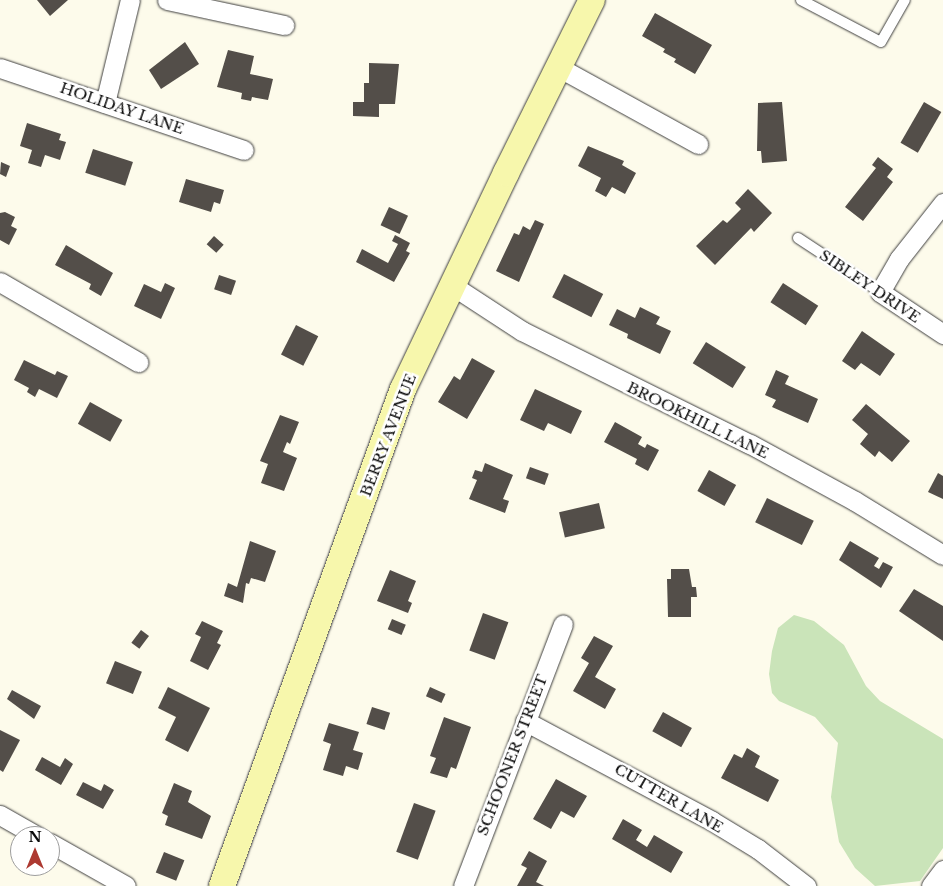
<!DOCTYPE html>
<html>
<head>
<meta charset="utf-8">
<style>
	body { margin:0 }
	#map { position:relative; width:943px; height:886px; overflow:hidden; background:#fdfbeb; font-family:"Libre Baskerville",serif }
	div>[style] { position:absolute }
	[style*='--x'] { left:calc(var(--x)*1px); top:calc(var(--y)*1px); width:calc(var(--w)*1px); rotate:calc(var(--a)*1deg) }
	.green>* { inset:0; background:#cae4b9 }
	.building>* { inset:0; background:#534e49; transform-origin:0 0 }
	.roads { filter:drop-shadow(0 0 1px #3e3e3e) drop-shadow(0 0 1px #3e3e3e) }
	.lane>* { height:10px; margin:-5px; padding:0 5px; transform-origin:5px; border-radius:5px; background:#fff }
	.street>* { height:19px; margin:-9.5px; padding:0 9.5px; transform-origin:9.5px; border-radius:9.5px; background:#fff }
	.secondary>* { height:26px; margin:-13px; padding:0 13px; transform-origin:13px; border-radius:13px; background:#f7f7ac }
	span { translate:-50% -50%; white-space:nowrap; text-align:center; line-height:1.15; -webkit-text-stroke:5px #fff; paint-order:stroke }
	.street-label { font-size:15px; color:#0b0b0b }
	.north { position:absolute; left:10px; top:826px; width:50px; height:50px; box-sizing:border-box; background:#fff; border:1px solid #9d9d9d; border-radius:50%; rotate:0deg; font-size:14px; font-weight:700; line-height:20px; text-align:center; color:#0b0b0b }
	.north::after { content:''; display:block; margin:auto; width:18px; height:22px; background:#ad3931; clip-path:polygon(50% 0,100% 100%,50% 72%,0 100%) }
</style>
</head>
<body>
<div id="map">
	<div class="green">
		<div style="clip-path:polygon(794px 615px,814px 621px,844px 645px,866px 686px,880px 701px,943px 739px,943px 848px,920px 881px,875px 886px,855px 868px,839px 842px,831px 797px,838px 743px,815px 717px,779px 701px,772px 693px,769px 674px,772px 651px,778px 628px)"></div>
	</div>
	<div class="building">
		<div style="clip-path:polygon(37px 0,68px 0,50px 16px)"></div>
		<div style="clip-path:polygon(655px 13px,712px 45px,695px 74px,674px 62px,676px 59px,663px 52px,665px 49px,642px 36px)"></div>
		<div style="clip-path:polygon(185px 42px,199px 64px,161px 89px,149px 70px)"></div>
		<div style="clip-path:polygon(228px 50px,254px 56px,250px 74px,273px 79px,268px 100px,252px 97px,251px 101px,241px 99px,242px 93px,217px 87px)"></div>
		<div style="clip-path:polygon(369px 63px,399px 64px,395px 104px,379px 104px,379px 117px,353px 116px,353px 102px,364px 102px,364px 83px,369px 83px)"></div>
		<div style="clip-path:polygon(782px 102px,787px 161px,762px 163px,761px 151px,757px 151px,758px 103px)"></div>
		<div style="left:924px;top:102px;width:20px;height:47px;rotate:30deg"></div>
		<div style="clip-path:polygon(27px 123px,61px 134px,59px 140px,66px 142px,60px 160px,45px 155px,41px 167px,28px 163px,32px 150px,20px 146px)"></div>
		<div style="clip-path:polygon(588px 146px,624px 161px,622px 165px,636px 173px,625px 194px,612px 187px,606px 197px,595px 191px,601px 178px,578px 166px)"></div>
		<div style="left:93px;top:149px;width:42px;height:25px;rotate:18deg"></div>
		<div style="clip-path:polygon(878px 157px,893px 169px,887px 177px,893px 182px,863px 221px,845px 207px,876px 168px,872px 165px)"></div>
		<div style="clip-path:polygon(1px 162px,10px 166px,6px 177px,0 174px)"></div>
		<div style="clip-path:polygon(186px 179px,224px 190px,220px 204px,214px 202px,211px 212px,179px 202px)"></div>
		<div style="clip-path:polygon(748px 189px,772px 213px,754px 232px,751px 228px,715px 265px,696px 246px,723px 220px,727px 223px,741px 209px,735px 203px)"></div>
		<div style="left:389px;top:207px;width:21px;height:20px;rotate:25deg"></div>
		<div style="clip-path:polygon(5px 212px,15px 217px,11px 226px,17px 229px,9px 245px,0 240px,0 213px)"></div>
		<div style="clip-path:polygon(535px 220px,544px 224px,519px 282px,496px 271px,514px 233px,519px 235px,523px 226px,530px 230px)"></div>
		<div style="clip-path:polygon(395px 235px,410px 243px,406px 251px,410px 253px,394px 282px,356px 262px,362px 249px,388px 263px,398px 244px,392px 241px)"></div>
		<div style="left:214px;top:236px;width:13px;height:11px;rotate:42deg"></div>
		<div style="clip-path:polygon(66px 245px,113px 273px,101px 296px,89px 289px,91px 284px,55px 265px)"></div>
		<div style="left:564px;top:274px;width:44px;height:26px;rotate:27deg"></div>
		<div style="left:219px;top:275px;width:18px;height:15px;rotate:19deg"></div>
		<div style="clip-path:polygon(165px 283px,175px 288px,161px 319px,134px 306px,144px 284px,161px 292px)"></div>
		<div style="left:783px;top:283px;width:42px;height:23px;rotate:33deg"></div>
		<div style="clip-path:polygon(640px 307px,660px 317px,656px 324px,671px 331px,660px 354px,627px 338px,628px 334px,609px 325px,617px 309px,635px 318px)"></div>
		<div style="left:296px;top:325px;width:25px;height:33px;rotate:27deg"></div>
		<div style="clip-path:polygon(862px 331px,895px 354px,880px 376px,861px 363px,855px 370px,842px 361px)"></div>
		<div style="left:706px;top:342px;width:47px;height:25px;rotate:32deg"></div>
		<div style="clip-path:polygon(472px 358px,495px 371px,467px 419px,438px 402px,454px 376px,460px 380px)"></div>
		<div style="clip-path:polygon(24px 360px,55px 375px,57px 371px,68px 376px,57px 398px,39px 389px,35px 397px,27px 392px,29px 388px,14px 380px)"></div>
		<div style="clip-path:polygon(776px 370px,789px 376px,785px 384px,818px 399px,808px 423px,772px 407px,776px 400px,765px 395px)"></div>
		<div style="clip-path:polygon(535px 389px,582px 411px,571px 434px,548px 423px,544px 431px,520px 420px)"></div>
		<div style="left:90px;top:402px;width:37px;height:25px;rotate:29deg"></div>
		<div style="clip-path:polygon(866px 404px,910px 441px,892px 462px,879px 451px,875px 457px,860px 444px,868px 434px,852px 420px)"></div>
		<div style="clip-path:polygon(280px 415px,299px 422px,290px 444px,287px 442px,283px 452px,297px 458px,284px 491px,261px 483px,268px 464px,260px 461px)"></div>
		<div style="clip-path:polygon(615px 422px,642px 437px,638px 444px,645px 448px,647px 444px,659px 450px,648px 471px,635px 464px,637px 459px,604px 442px)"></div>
		<div style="clip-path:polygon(485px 463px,513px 475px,503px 499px,509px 501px,505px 513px,469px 499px,477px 480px,472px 478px,475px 470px,482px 472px)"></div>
		<div style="left:530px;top:467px;width:20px;height:12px;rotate:20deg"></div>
		<div style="left:709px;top:470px;width:31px;height:24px;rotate:29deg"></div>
		<div style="clip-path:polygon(938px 473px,943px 476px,943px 499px,928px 492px)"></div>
		<div style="left:767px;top:498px;width:52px;height:27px;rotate:26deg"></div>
		<div style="left:599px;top:503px;width:26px;height:41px;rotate:77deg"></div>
		<div style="clip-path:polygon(250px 541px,276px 551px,265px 582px,251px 578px,249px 584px,246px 583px,243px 603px,224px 596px,228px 583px,237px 587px)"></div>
		<div style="clip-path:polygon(850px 541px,879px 558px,874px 566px,879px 569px,883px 562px,893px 567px,881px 588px,839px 560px)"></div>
		<div style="clip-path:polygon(671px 569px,689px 569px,692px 587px,696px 587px,697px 597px,691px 597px,691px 617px,668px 617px,667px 579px,671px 579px)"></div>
		<div style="clip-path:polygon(390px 570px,416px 581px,408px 601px,412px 603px,408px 613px,377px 601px)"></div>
		<div style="clip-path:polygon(914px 589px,943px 606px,943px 641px,899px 611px)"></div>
		<div style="left:483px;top:613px;width:27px;height:40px;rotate:20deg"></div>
		<div style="left:392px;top:619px;width:15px;height:11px;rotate:23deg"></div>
		<div style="clip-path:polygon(202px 621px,223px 631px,217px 643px,221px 645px,208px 670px,190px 661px,201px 637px,195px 634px)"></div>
		<div style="left:141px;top:630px;width:10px;height:16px;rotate:37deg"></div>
		<div style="clip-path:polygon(594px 636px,613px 646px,595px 677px,616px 689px,605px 709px,573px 691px,589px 663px,581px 658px)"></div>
		<div style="left:115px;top:661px;width:29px;height:24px;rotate:22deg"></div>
		<div style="clip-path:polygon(168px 687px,210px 708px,188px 752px,165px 740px,176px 717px,158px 708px)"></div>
		<div style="left:430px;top:687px;width:17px;height:10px;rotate:24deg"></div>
		<div style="clip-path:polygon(12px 690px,41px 706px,34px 719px,7px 699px)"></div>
		<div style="left:372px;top:707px;width:19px;height:18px;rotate:18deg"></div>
		<div style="left:663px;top:712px;width:33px;height:22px;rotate:29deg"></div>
		<div style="clip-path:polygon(444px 717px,471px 727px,456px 769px,451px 767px,447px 778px,430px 773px,436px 758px,430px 756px)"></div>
		<div style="clip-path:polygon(329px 723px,359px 732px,353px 750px,363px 753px,358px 770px,346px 766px,343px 776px,323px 770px,331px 744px,323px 741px)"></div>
		<div style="clip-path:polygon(0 730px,20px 740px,3px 772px,0 770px)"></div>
		<div style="clip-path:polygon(747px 748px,760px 756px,755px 767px,779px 780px,768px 802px,721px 778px,734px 754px,742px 758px)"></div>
		<div style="clip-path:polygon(42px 757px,60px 767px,65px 758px,73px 764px,61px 785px,35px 770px)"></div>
		<div style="clip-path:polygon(556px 779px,587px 796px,574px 818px,561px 811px,551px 829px,533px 819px)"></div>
		<div style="clip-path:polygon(83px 782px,101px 791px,104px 784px,114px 790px,103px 809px,76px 795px)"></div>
		<div style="clip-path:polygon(174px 783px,192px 791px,188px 802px,211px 816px,202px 839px,165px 825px,168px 816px,162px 813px)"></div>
		<div style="left:414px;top:803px;width:23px;height:52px;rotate:20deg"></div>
		<div style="clip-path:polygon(623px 819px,642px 830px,636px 840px,647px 847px,654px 835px,683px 852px,671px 873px,612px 839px)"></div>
		<div style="clip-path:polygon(529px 851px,547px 861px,536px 882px,544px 886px,517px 886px,527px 868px,521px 865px)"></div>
		<div style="left:164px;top:852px;width:22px;height:22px;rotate:22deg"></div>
	</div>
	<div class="roads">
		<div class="lane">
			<div style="--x:801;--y:0;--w:90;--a:27.7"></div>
			<div style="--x:881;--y:42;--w:48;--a:-60.3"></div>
			<div style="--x:798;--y:238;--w:98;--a:33.4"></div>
		</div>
		<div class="street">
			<div style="--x:167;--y:0;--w:120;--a:12.1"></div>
			<div style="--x:558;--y:67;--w:160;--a:28.8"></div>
			<div style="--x:0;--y:68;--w:257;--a:18.6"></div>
			<div style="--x:105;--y:103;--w:106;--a:-76.4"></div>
			<div style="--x:943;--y:203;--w:71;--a:128.2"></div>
			<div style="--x:899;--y:259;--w:38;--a:120"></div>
			<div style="--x:880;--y:292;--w:76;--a:33.7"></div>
			<div style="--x:0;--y:282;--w:160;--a:30.1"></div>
			<div style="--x:453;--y:286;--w:82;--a:33.1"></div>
			<div style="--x:522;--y:331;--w:254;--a:26.4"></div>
			<div style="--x:750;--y:444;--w:119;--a:28.5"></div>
			<div style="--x:855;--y:501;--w:103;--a:31.5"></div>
			<div style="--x:525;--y:721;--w:212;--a:28.1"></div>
			<div style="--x:712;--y:821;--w:54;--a:31.3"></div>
			<div style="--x:758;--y:849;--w:61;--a:37.6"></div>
			<div style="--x:0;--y:815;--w:43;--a:29.6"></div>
			<div style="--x:50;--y:843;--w:87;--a:29.5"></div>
			<div style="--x:463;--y:886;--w:280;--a:-69.1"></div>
			<div style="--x:931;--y:886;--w:20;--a:-53"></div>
		</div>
		<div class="secondary">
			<div style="--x:222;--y:886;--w:529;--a:-69.99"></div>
			<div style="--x:403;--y:389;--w:239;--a:-64.5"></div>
			<div style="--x:506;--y:173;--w:193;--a:-63.6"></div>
		</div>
	</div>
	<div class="street-label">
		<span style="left:122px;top:108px;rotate:19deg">HOLIDAY LANE</span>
		<span style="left:870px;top:286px;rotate:34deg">SIBLEY DRIVE</span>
		<span style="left:698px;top:420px;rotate:26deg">BROOKHILL LANE</span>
		<span style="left:388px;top:435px;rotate:-69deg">BERRY AVENUE</span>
		<span style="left:512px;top:755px;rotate:-69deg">SCHOONER STREET</span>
		<span style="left:669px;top:798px;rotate:30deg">CUTTER LANE</span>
	</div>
	<div class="north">N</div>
</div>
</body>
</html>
